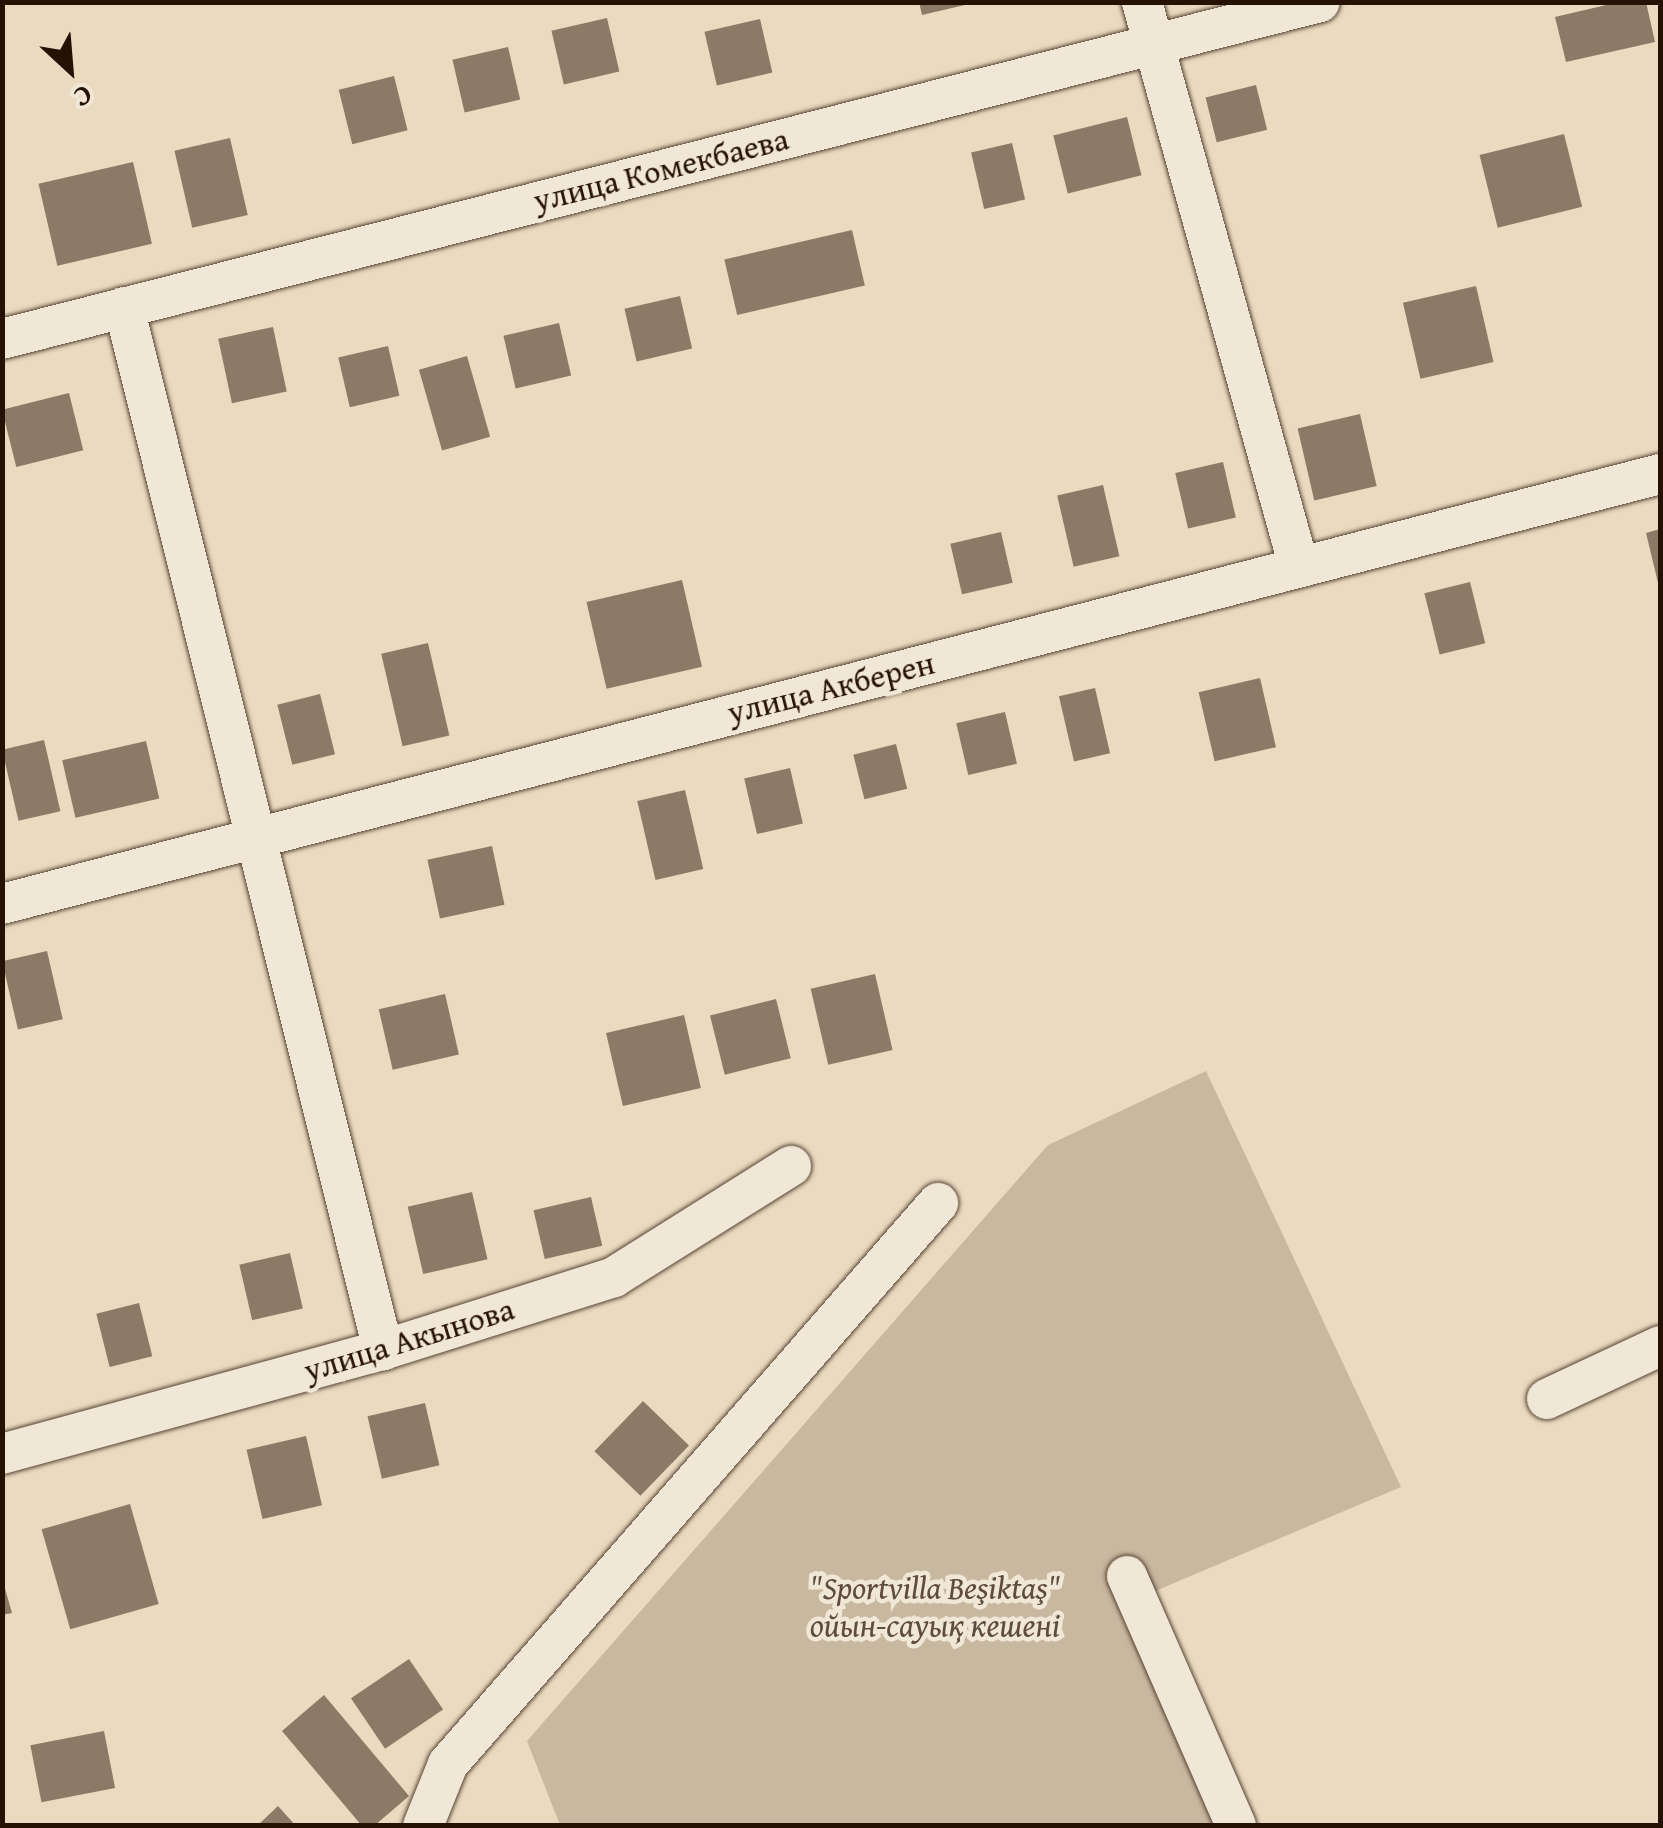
<!DOCTYPE html>
<html>
<head>
<meta charset="utf-8">
<style>
	body { margin:0 }
	#map { position:relative; width:1663px; height:1828px; overflow:hidden; background:#eadac0; font-family:"Gentium Book Plus",serif }
	div>[style] { position:absolute }
	[style*='--x'] { left:calc(var(--x)*1px); top:calc(var(--y)*1px); width:calc(var(--w)*1px); rotate:calc(var(--a)*1deg) }
	.green>* { inset:0; background:#c9b8a0 }
	.building>* { inset:0; background:#8c7a66; transform-origin:0 0 }
	.roads { filter:drop-shadow(0 0 2px #574433) drop-shadow(0 0 2px #574433) }
	.minor>* { height:40px; margin:-20px; padding:0 20px; transform-origin:20px; border-radius:20px; background:#f1e7d6 }
	span { translate:-50% -50%; white-space:nowrap; text-align:center; line-height:1.15; -webkit-text-stroke:9px #f1e7d6; paint-order:stroke }
	.street-label { font-size:32px; color:#261204 }
	.park-label { font-size:32px; color:#5f4c3b; font-style:italic }
	.frame { position:absolute; inset:0; border:5px solid #261204; pointer-events:none }
	.north { position:absolute; left:20px; top:20px; width:100px; height:100px; -webkit-text-stroke:8px #f1e7d6; paint-order:stroke; rotate:154deg; font-size:28px; font-weight:700; line-height:40px; text-align:center; color:#261204 }
	.north::after { content:''; display:block; margin:auto; width:35px; height:45px; background:#261204; clip-path:polygon(50% 0,100% 100%,50% 72%,0 100%) }
</style>
</head>
<body>
<div id="map">
	<div class="green">
		<div style="clip-path:polygon(1206px 1071px,1401px 1487px,1153px 1592px,1246px 1825px,560px 1825px,527px 1741px,1048px 1145px)"></div>
	</div>
	<div class="building">
		<div style="clip-path:polygon(919px 2px,969px 2px,969px 4px,922px 15px)"></div>
		<div style="clip-path:polygon(1619px 2px,1646px 2px,1655px 42px,1566px 62px,1555px 17px)"></div>
		<div style="left:607px;top:18px;width:55px;height:57px;rotate:77deg"></div>
		<div style="left:760px;top:19px;width:55px;height:57px;rotate:77deg"></div>
		<div style="left:508px;top:47px;width:54px;height:57px;rotate:77deg"></div>
		<div style="left:394px;top:76px;width:56px;height:57px;rotate:76deg"></div>
		<div style="left:1256px;top:85px;width:46px;height:52px;rotate:76deg"></div>
		<div style="left:1127px;top:117px;width:60px;height:76px;rotate:76deg"></div>
		<div style="left:1564px;top:134px;width:75px;height:87px;rotate:76deg"></div>
		<div style="left:230px;top:138px;width:79px;height:57px;rotate:77deg"></div>
		<div style="left:1012px;top:143px;width:58px;height:42px;rotate:77deg"></div>
		<div style="left:133px;top:162px;width:84px;height:97px;rotate:77deg"></div>
		<div style="left:852px;top:230px;width:57px;height:131px;rotate:77deg"></div>
		<div style="left:1476px;top:286px;width:78px;height:75px;rotate:77deg"></div>
		<div style="left:680px;top:296px;width:54px;height:57px;rotate:77deg"></div>
		<div style="left:559px;top:323px;width:54px;height:57px;rotate:77deg"></div>
		<div style="left:273px;top:327px;width:66px;height:56px;rotate:78deg"></div>
		<div style="left:388px;top:346px;width:51px;height:51px;rotate:77deg"></div>
		<div style="left:467px;top:356px;width:84px;height:50px;rotate:74deg"></div>
		<div style="left:69px;top:393px;width:59px;height:69px;rotate:76deg"></div>
		<div style="left:1360px;top:414px;width:74px;height:64px;rotate:77deg"></div>
		<div style="left:1223px;top:462px;width:57px;height:49px;rotate:77deg"></div>
		<div style="left:1103px;top:485px;width:73px;height:47px;rotate:77deg"></div>
		<div style="clip-path:polygon(1660px 529px,1660px 587px,1659px 587px,1646px 533px)"></div>
		<div style="left:1001px;top:532px;width:52px;height:52px;rotate:77deg"></div>
		<div style="left:682px;top:580px;width:89px;height:98px;rotate:77deg"></div>
		<div style="left:1470px;top:582px;width:63px;height:47px;rotate:76deg"></div>
		<div style="left:428px;top:643px;width:95px;height:48px;rotate:77deg"></div>
		<div style="left:1260px;top:678px;width:71px;height:63px;rotate:77deg"></div>
		<div style="left:1095px;top:688px;width:67px;height:37px;rotate:77deg"></div>
		<div style="left:320px;top:694px;width:62px;height:44px;rotate:76deg"></div>
		<div style="left:1005px;top:712px;width:53px;height:50px;rotate:77deg"></div>
		<div style="left:44px;top:740px;width:73px;height:43px;rotate:77deg"></div>
		<div style="left:146px;top:741px;width:59px;height:86px;rotate:77deg"></div>
		<div style="left:896px;top:744px;width:46px;height:44px;rotate:76deg"></div>
		<div style="left:790px;top:768px;width:57px;height:47px;rotate:77deg"></div>
		<div style="left:685px;top:790px;width:81px;height:49px;rotate:77deg"></div>
		<div style="left:492px;top:846px;width:60px;height:66px;rotate:78deg"></div>
		<div style="left:47px;top:951px;width:70px;height:46px;rotate:77deg"></div>
		<div style="left:875px;top:974px;width:78px;height:66px;rotate:77deg"></div>
		<div style="left:445px;top:994px;width:62px;height:68px;rotate:77deg"></div>
		<div style="left:776px;top:999px;width:61px;height:68px;rotate:76deg"></div>
		<div style="left:684px;top:1015px;width:75px;height:80px;rotate:77deg"></div>
		<div style="left:472px;top:1192px;width:69px;height:66px;rotate:77deg"></div>
		<div style="left:591px;top:1197px;width:50px;height:59px;rotate:77deg"></div>
		<div style="left:290px;top:1253px;width:57px;height:52px;rotate:77deg"></div>
		<div style="left:139px;top:1303px;width:55px;height:44px;rotate:76deg"></div>
		<div style="left:643px;top:1401px;width:64px;height:70px;rotate:44deg"></div>
		<div style="left:425px;top:1403px;width:64px;height:59px;rotate:77deg"></div>
		<div style="left:306px;top:1436px;width:71px;height:61px;rotate:77deg"></div>
		<div style="left:130px;top:1504px;width:104px;height:92px;rotate:74deg"></div>
		<div style="clip-path:polygon(2px 1578px,12px 1613px,2px 1615px)"></div>
		<div style="left:409px;top:1659px;width:61px;height:70px;rotate:56deg"></div>
		<div style="clip-path:polygon(324px 1695px,409px 1796px,374px 1826px,362px 1826px,282px 1731px)"></div>
		<div style="left:104px;top:1731px;width:58px;height:75px;rotate:79deg"></div>
		<div style="clip-path:polygon(278px 1806px,296px 1826px,257px 1826px)"></div>
	</div>
	<div class="roads">
		<div class="minor">
			<div style="--x:1142;--y:2;--w:586;--a:74.47"></div>
			<div style="--x:124;--y:307;--w:1075;--a:76.05"></div>
			<div style="--x:2;--y:339;--w:1360;--a:-14.34"></div>
			<div style="--x:2;--y:904;--w:1713;--a:-14.54"></div>
			<div style="--x:1547;--y:1399;--w:125;--a:-25.1"></div>
			<div style="--x:2;--y:1454;--w:395;--a:-15.3"></div>
			<div style="--x:383;--y:1350;--w:242;--a:-17.5"></div>
			<div style="--x:614;--y:1277;--w:209;--a:-32.1"></div>
			<div style="--x:1127;--y:1576;--w:273;--a:66.4"></div>
			<div style="--x:423;--y:1826;--w:67;--a:-68"></div>
			<div style="--x:448;--y:1764;--w:745;--a:-48.86"></div>
		</div>
	</div>
	<div class="street-label">
		<span style="left:661px;top:170px;rotate:-14deg">улица Комекбаева</span>
		<span style="left:831px;top:688px;rotate:-14deg">улица Акберен</span>
		<span style="left:409px;top:1340px;rotate:-17deg">улица Акынова</span>
	</div>
	<div class="park-label">
		<span style="left:935px;top:1607px">"Sportvilla Beşiktaş"<br>ойын-сауық кешені</span>
	</div>
	<div class="frame"></div>
	<div class="north">С</div>
</div>
</body>
</html>
